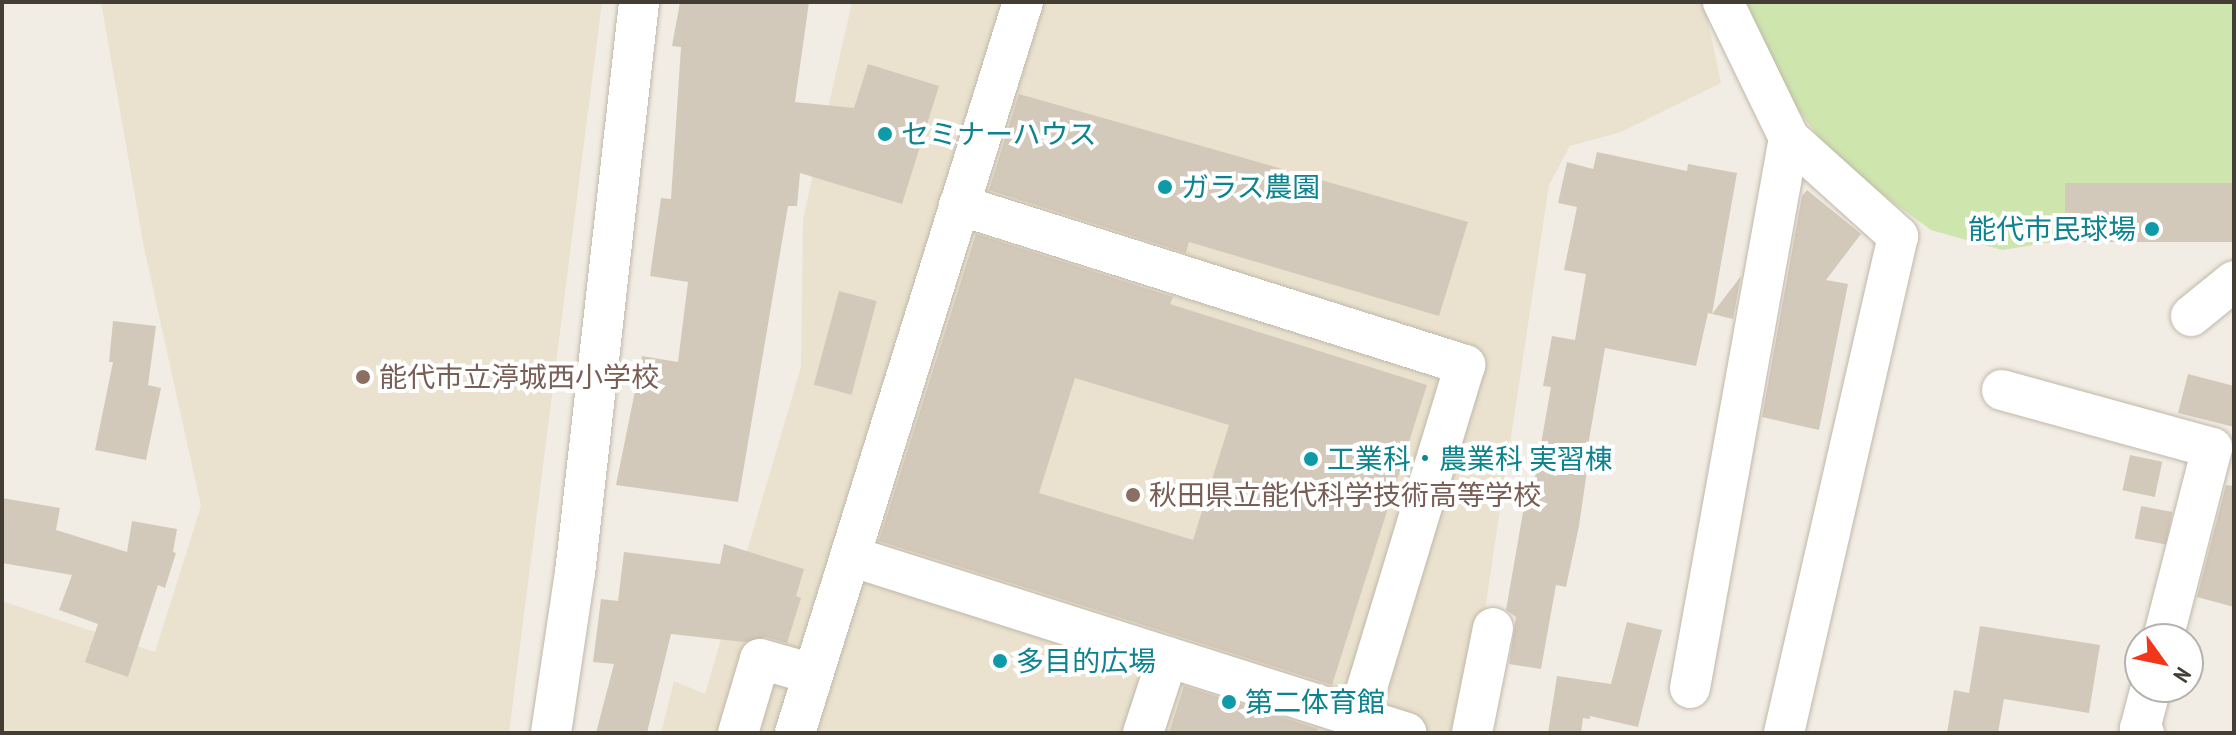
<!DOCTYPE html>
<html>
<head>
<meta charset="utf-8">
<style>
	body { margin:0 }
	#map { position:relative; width:2236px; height:735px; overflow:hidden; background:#f2ede4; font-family:"PT Sans Narrow","Noto Sans JP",sans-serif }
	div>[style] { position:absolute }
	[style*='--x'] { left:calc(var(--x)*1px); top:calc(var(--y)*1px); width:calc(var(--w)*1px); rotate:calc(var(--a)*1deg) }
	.education>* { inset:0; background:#eae2ce }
	.green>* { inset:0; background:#cee5ae }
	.building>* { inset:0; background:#d3c9ba; transform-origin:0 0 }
	.roads { filter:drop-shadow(0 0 2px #c0b8aa) drop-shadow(0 0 2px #c0b8aa) }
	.minor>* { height:40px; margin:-20px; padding:0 20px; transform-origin:20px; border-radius:20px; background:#fff }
	.dots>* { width:22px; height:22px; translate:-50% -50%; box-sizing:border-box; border:4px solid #fff; border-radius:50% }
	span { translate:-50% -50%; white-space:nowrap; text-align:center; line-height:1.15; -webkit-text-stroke:8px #fff; paint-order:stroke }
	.culture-label { font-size:28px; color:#0d838f }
	.left { translate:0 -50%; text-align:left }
	.right { translate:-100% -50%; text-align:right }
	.education-label { font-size:28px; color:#785e54 }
	.frame { position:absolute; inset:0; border:4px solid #443d34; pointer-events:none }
	.north { position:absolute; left:2124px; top:623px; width:80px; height:80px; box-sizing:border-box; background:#fff; border:2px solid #b4b1ae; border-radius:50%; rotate:123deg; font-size:22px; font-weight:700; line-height:32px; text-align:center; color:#443d34 }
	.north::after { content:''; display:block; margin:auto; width:28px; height:36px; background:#f3351a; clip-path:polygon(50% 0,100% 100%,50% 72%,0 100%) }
</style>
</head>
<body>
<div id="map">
	<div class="education">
		<div style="clip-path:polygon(101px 2px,602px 2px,509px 733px,2px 733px,2px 601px,155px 652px,201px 506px,144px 248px)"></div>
		<div style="clip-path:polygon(852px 2px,1704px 2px,1721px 83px,1621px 132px,1570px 146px,1549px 185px,1483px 623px,1458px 733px,661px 733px,674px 681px,705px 694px,801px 367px,803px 219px)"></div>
	</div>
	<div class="green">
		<div style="clip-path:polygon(1741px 2px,2234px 2px,2234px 213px,2002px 250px,1931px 230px,1838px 162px,1771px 75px)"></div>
	</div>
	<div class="building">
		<div style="clip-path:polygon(680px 2px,809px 2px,795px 102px,854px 108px,868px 64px,939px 86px,902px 204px,800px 173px,797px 206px,788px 206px,738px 502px,616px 485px,642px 356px,678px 362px,688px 282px,650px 276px,661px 198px,671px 199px,681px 47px,672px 46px)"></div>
		<div style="clip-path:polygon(1019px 94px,1468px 222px,1439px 316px,1189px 242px,1186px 253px,989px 190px)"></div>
		<div style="clip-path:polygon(1597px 152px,1687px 171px,1688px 164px,1737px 173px,1712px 314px,1741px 276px,1733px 319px,1708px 313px,1696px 366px,1605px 348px,1586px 457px,1589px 457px,1579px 526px,1566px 587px,1556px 585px,1541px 669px,1509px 664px,1516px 617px,1506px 610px,1526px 495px,1532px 495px,1551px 387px,1543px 386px,1552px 336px,1575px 340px,1586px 274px,1564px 270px,1577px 207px,1558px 203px,1567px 162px,1593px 169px)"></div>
		<div style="left:2234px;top:183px;width:59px;height:169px;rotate:90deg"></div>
		<div style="clip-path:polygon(1807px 190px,1861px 234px,1826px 280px,1848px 284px,1819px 430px,1762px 417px,1802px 196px)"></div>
		<div style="clip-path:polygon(evenodd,976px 234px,1173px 297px,1170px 304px,1427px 385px,1332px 685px,879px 541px,976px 234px,1075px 378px,1229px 425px,1193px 540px,1039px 493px,1075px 378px)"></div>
		<div style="left:839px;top:291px;width:39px;height:97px;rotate:15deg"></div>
		<div style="clip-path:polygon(113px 321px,156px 326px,148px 385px,161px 388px,146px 460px,95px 450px,113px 362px,109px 362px)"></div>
		<div style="clip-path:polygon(2188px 374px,2234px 386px,2234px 427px,2178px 413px)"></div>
		<div style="left:2130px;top:455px;width:33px;height:36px;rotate:12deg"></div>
		<div style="clip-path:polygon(2226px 485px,2234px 486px,2234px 607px,2197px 597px)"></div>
		<div style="clip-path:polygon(2px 498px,60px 508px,56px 530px,127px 552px,132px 521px,177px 529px,173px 552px,176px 553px,165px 588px,158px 585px,128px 677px,85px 662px,98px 624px,59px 610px,72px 575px,2px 563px)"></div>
		<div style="left:2141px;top:506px;width:32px;height:33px;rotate:11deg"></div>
		<div style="clip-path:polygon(724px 544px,804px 569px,796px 596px,801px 598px,787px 643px,766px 637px,744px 642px,671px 634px,647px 733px,596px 733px,614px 664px,593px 662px,601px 599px,618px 601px,624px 552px,720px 564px)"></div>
		<div style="clip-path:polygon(1627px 622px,1662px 630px,1638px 727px,1590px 716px,1590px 719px,1583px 718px,1581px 733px,1548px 733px,1557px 676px,1611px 684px)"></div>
		<div style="clip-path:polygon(1980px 626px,2100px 645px,2089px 713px,2004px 699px,1998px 733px,1947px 733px,1954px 690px,1969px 693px)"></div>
		<div style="clip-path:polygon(1184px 686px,1318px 729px,1316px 733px,1169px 733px)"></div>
	</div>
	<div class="roads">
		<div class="minor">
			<div style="--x:1723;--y:2;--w:151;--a:64.1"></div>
			<div style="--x:1789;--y:138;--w:147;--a:42"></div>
			<div style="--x:1898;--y:236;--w:510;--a:102.92"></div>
			<div style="--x:959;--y:205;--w:531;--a:17.55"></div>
			<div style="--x:1465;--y:365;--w:368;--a:106.9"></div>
			<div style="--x:2191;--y:316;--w:55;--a:-39.1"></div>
			<div style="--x:2002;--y:390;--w:218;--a:15.4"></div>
			<div style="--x:2212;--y:448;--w:197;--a:104.4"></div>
			<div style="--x:850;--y:556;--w:584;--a:17.63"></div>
			<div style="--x:1690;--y:688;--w:559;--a:-79.8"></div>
			<div style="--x:551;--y:733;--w:162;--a:-81.5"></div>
			<div style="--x:575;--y:573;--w:575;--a:-83.6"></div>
			<div style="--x:738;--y:733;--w:77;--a:-73.4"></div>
			<div style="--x:760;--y:659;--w:55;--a:15.8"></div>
			<div style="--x:795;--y:733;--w:766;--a:-72.68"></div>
			<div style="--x:1143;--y:733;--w:80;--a:-71.8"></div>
			<div style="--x:1472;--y:733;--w:107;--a:-78.7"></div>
			<div style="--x:2144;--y:733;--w:6;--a:-135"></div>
			<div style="--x:2140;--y:729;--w:43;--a:-75.3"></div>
		</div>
	</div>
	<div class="dots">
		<div style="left:885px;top:134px;background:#0f9aa8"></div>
		<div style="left:1165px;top:187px;background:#0f9aa8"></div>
		<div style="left:2152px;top:229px;background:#0f9aa8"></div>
		<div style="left:363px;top:377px;background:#8d6e63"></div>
		<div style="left:1311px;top:459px;background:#0f9aa8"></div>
		<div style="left:1133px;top:495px;background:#8d6e63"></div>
		<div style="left:1000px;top:661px;background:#0f9aa8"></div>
		<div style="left:1229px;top:702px;background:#0f9aa8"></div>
	</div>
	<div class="culture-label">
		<span class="left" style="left:901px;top:134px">セミナーハウス</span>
		<span class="left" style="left:1181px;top:187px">ガラス農園</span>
		<span class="right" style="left:2136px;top:229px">能代市民球場</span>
		<span class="left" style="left:1327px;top:459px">工業科・農業科 実習棟</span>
		<span class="left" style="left:1016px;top:661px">多目的広場</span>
		<span class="left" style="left:1245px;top:702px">第二体育館</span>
	</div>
	<div class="education-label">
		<span class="left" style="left:379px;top:377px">能代市立渟城西小学校</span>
		<span class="left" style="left:1149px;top:495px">秋田県立能代科学技術高等学校</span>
	</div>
	<div class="frame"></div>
	<div class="north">N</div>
</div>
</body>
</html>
